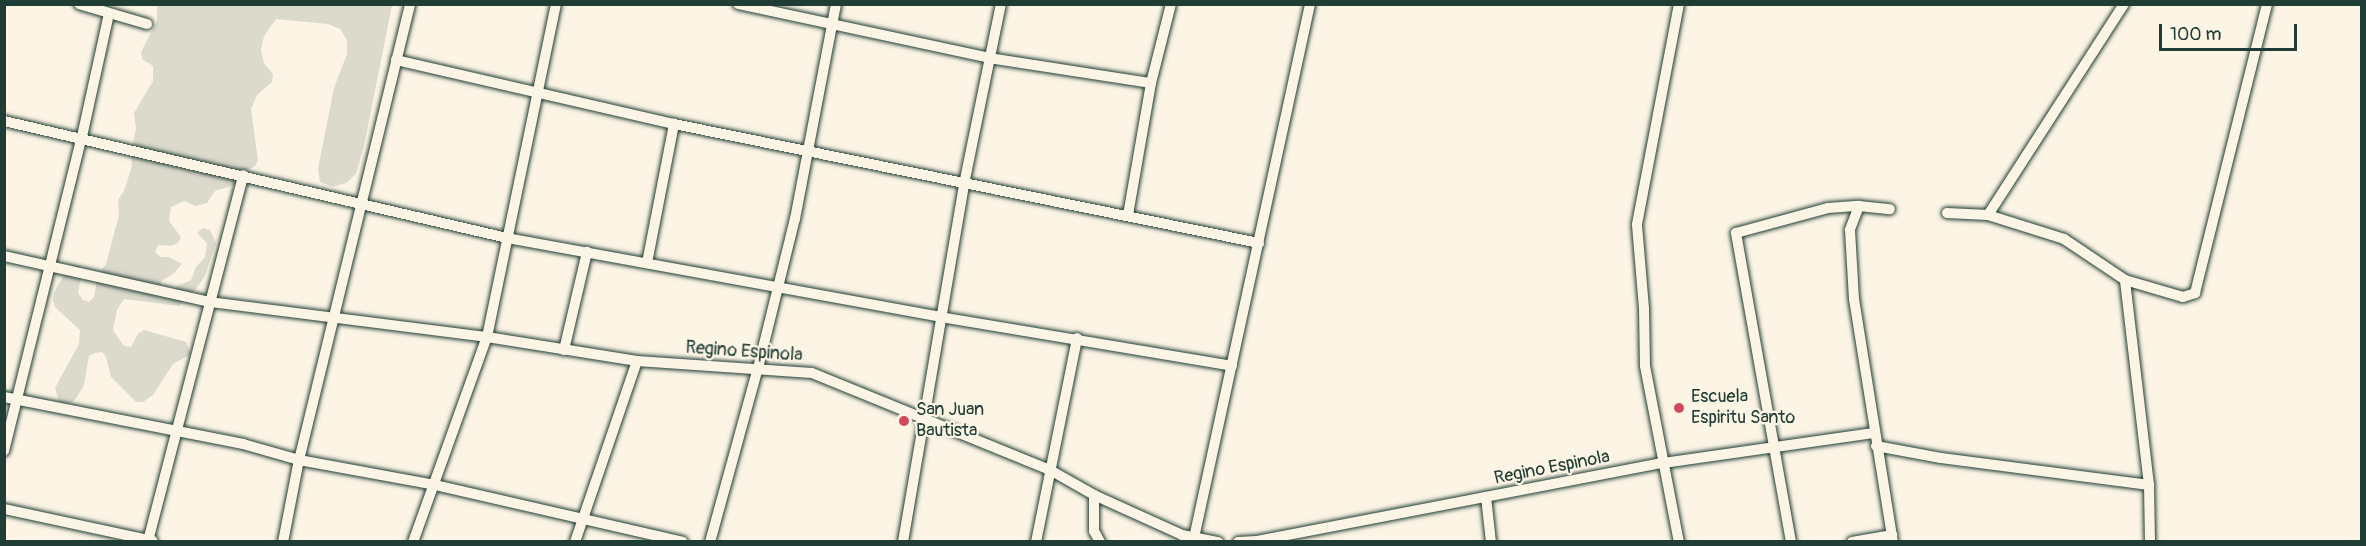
<!DOCTYPE html>
<html>
<head>
<meta charset="utf-8">
<style>
	body { margin:0 }
	#map { position:relative; width:2366px; height:546px; overflow:hidden; background:#fcf5e5; font-family:Pangolin,sans-serif }
	div>[style] { position:absolute }
	[style*='--x'] { left:calc(var(--x)*1px); top:calc(var(--y)*1px); width:calc(var(--w)*1px); rotate:calc(var(--a)*1deg) }
	.green>* { inset:0; background:#dcdacc }
	.roads { filter:drop-shadow(0 0 2px #1f3d34) drop-shadow(0 0 2px #1f3d34) }
	.minor>* { height:10px; margin:-5px; padding:0 5px; transform-origin:5px; border-radius:5px; background:#fcf5e5 }
	.dots>* { width:16px; height:16px; translate:-50% -50%; box-sizing:border-box; border:3px solid #fcf5e5; border-radius:50% }
	span { translate:-50% -50%; white-space:nowrap; text-align:center; line-height:1.15; -webkit-text-stroke:4.5px #fcf5e5; paint-order:stroke }
	.street-label { font-size:18px; color:#1f3d34 }
	.poi-label { font-size:18px; color:#1f3d34 }
	.left { translate:0 -50%; text-align:left }
	.frame { position:absolute; inset:0; border:6px solid #1f3d34; pointer-events:none }
	.scale { position:absolute; left:2159px; top:24px; width:138px; height:27px; box-sizing:border-box; border:3px solid #1f3d34; border-top:0; padding-left:8px; font-size:18px; line-height:21px; white-space:nowrap; color:#1f3d34; -webkit-text-stroke:4px #fcf5e5; paint-order:stroke }
</style>
</head>
<body>
<div id="map">
	<div class="green">
		<div style="clip-path:polygon(157px 5px,392px 5px,365px 141px,356px 174px,346px 183px,333px 187px,320px 182px,318px 169px,334px 88px,347px 54px,347px 40px,340px 29px,328px 24px,276px 19px,264px 36px,261px 50px,264px 63px,273px 74px,272px 82px,257px 95px,251px 109px,258px 160px,255px 166px,241px 173px,234px 185px,215px 191px,207px 203px,196px 206px,184px 201px,171px 207px,169px 221px,181px 237px,178px 243px,171px 246px,158px 245px,155px 252px,161px 257px,169px 257px,182px 264px,173px 274px,161px 281px,160px 288px,173px 292px,177px 286px,191px 280px,196px 267px,205px 257px,207px 243px,197px 233px,203px 228px,210px 230px,216px 243px,205px 276px,190px 297px,179px 306px,124px 299px,117px 310px,113px 330px,124px 346px,131px 347px,138px 334px,144px 330px,186px 342px,191px 354px,173px 364px,153px 395px,143px 402px,136px 402px,111px 377px,106px 357px,102px 352px,95px 353px,89px 356px,84px 385px,77px 397px,72px 402px,65px 404px,59px 401px,55px 388px,79px 344px,80px 330px,55px 307px,53px 300px,54px 293px,67px 269px,73px 265px,80px 266px,82px 273px,78px 293px,83px 300px,89px 302px,94px 297px,98px 275px,106px 264px,119px 215px,118px 200px,124px 191px,132px 166px,131px 157px,136px 148px,133px 142px,136px 129px,134px 113px,153px 81px,153px 66px,142px 59px,141px 52px,157px 21px)"></div>
	</div>
	<div class="roads">
		<div class="minor">
			<div style="--x:79;--y:4;--w:71;--a:16.4"></div>
			<div style="--x:738;--y:4;--w:257;--a:12.1"></div>
			<div style="--x:989;--y:58;--w:164;--a:8.8"></div>
			<div style="--x:1679;--y:4;--w:225;--a:100.8"></div>
			<div style="--x:1637;--y:225;--w:84;--a:85.2"></div>
			<div style="--x:1644;--y:309;--w:57;--a:89"></div>
			<div style="--x:1645;--y:366;--w:179;--a:79.1"></div>
			<div style="--x:396;--y:60;--w:285;--a:13"></div>
			<div style="--x:674;--y:124;--w:597;--a:11.5"></div>
			<div style="--x:4;--y:121;--w:516;--a:13.09"></div>
			<div style="--x:507;--y:238;--w:440;--a:10.3"></div>
			<div style="--x:940;--y:317;--w:296;--a:9.5"></div>
			<div style="--x:1859;--y:206;--w:26;--a:111"></div>
			<div style="--x:1850;--y:230;--w:69;--a:86.7"></div>
			<div style="--x:1854;--y:299;--w:246;--a:80.9"></div>
			<div style="--x:1947;--y:213;--w:41;--a:2.8"></div>
			<div style="--x:1988;--y:215;--w:80;--a:17.5"></div>
			<div style="--x:2064;--y:239;--w:73;--a:33.9"></div>
			<div style="--x:1128;--y:215;--w:134;--a:-80.1"></div>
			<div style="--x:1151;--y:83;--w:81;--a:-75.8"></div>
			<div style="--x:1988;--y:215;--w:251;--a:-57.2"></div>
			<div style="--x:4;--y:256;--w:211;--a:12.6"></div>
			<div style="--x:210;--y:302;--w:279;--a:7.2"></div>
			<div style="--x:487;--y:337;--w:152;--a:9.1"></div>
			<div style="--x:637;--y:361;--w:175;--a:3.9"></div>
			<div style="--x:812;--y:373;--w:257;--a:22.2"></div>
			<div style="--x:1050;--y:470;--w:51;--a:29.6"></div>
			<div style="--x:1094;--y:495;--w:97;--a:24.4"></div>
			<div style="--x:1182;--y:535;--w:37;--a:11"></div>
			<div style="--x:647;--y:263;--w:142;--a:-79"></div>
			<div style="--x:564;--y:350;--w:101;--a:-76.8"></div>
			<div style="--x:4;--y:397;--w:244;--a:11.1"></div>
			<div style="--x:243;--y:444;--w:58;--a:15.9"></div>
			<div style="--x:299;--y:460;--w:138;--a:10.4"></div>
			<div style="--x:435;--y:485;--w:254;--a:12.9"></div>
			<div style="--x:1876;--y:446;--w:66;--a:10.5"></div>
			<div style="--x:1941;--y:458;--w:210;--a:7.4"></div>
			<div style="--x:4;--y:451;--w:319;--a:-76.1"></div>
			<div style="--x:81;--y:141;--w:130;--a:-77.6"></div>
			<div style="--x:1094;--y:495;--w:36;--a:90"></div>
			<div style="--x:1094;--y:531;--w:13;--a:61"></div>
			<div style="--x:1486;--y:497;--w:45;--a:83.7"></div>
			<div style="--x:4;--y:509;--w:152;--a:12.1"></div>
			<div style="--x:1194;--y:538;--w:546;--a:-77.74"></div>
			<div style="--x:148;--y:541;--w:378;--a:-75.4"></div>
			<div style="--x:283;--y:542;--w:84;--a:-79"></div>
			<div style="--x:299;--y:460;--w:469;--a:-76.3"></div>
			<div style="--x:413;--y:542;--w:218;--a:-70.2"></div>
			<div style="--x:487;--y:337;--w:340;--a:-78.3"></div>
			<div style="--x:575;--y:542;--w:191;--a:-71.1"></div>
			<div style="--x:710;--y:542;--w:180;--a:-74.6"></div>
			<div style="--x:758;--y:368;--w:154;--a:-76.1"></div>
			<div style="--x:795;--y:219;--w:219;--a:-79.2"></div>
			<div style="--x:903;--y:542;--w:363;--a:-80.3"></div>
			<div style="--x:964;--y:184;--w:184;--a:-78.4"></div>
			<div style="--x:1036;--y:542;--w:208;--a:-78.6"></div>
			<div style="--x:1238;--y:542;--w:19;--a:-3"></div>
			<div style="--x:1257;--y:541;--w:413;--a:-10.9"></div>
			<div style="--x:1663;--y:463;--w:213;--a:-8.1"></div>
			<div style="--x:1791;--y:542;--w:314;--a:-100.1"></div>
			<div style="--x:1736;--y:233;--w:95;--a:-15.2"></div>
			<div style="--x:1828;--y:208;--w:31;--a:-4"></div>
			<div style="--x:1859;--y:206;--w:31;--a:6"></div>
			<div style="--x:1852;--y:542;--w:41;--a:-9.9"></div>
			<div style="--x:2150;--y:542;--w:57;--a:-91"></div>
			<div style="--x:2149;--y:485;--w:206;--a:-96.7"></div>
			<div style="--x:2125;--y:280;--w:60;--a:16.3"></div>
			<div style="--x:2183;--y:297;--w:13;--a:-18"></div>
			<div style="--x:2195;--y:293;--w:298;--a:-76"></div>
		</div>
	</div>
	<div class="dots">
		<div style="left:1679px;top:408px;background:#d1495b"></div>
		<div style="left:904px;top:421px;background:#d1495b"></div>
	</div>
	<div class="street-label">
		<span style="left:744px;top:352px;rotate:4deg">Regino Espinola</span>
		<span style="left:1552px;top:468px;rotate:-11deg">Regino Espinola</span>
	</div>
	<div class="poi-label">
		<span class="left" style="left:1691px;top:408px">Escuela<br>Espiritu Santo</span>
		<span class="left" style="left:916px;top:421px">San Juan<br>Bautista</span>
	</div>
	<div class="frame"></div>
	<div class="scale">100 m</div>
</div>
</body>
</html>
